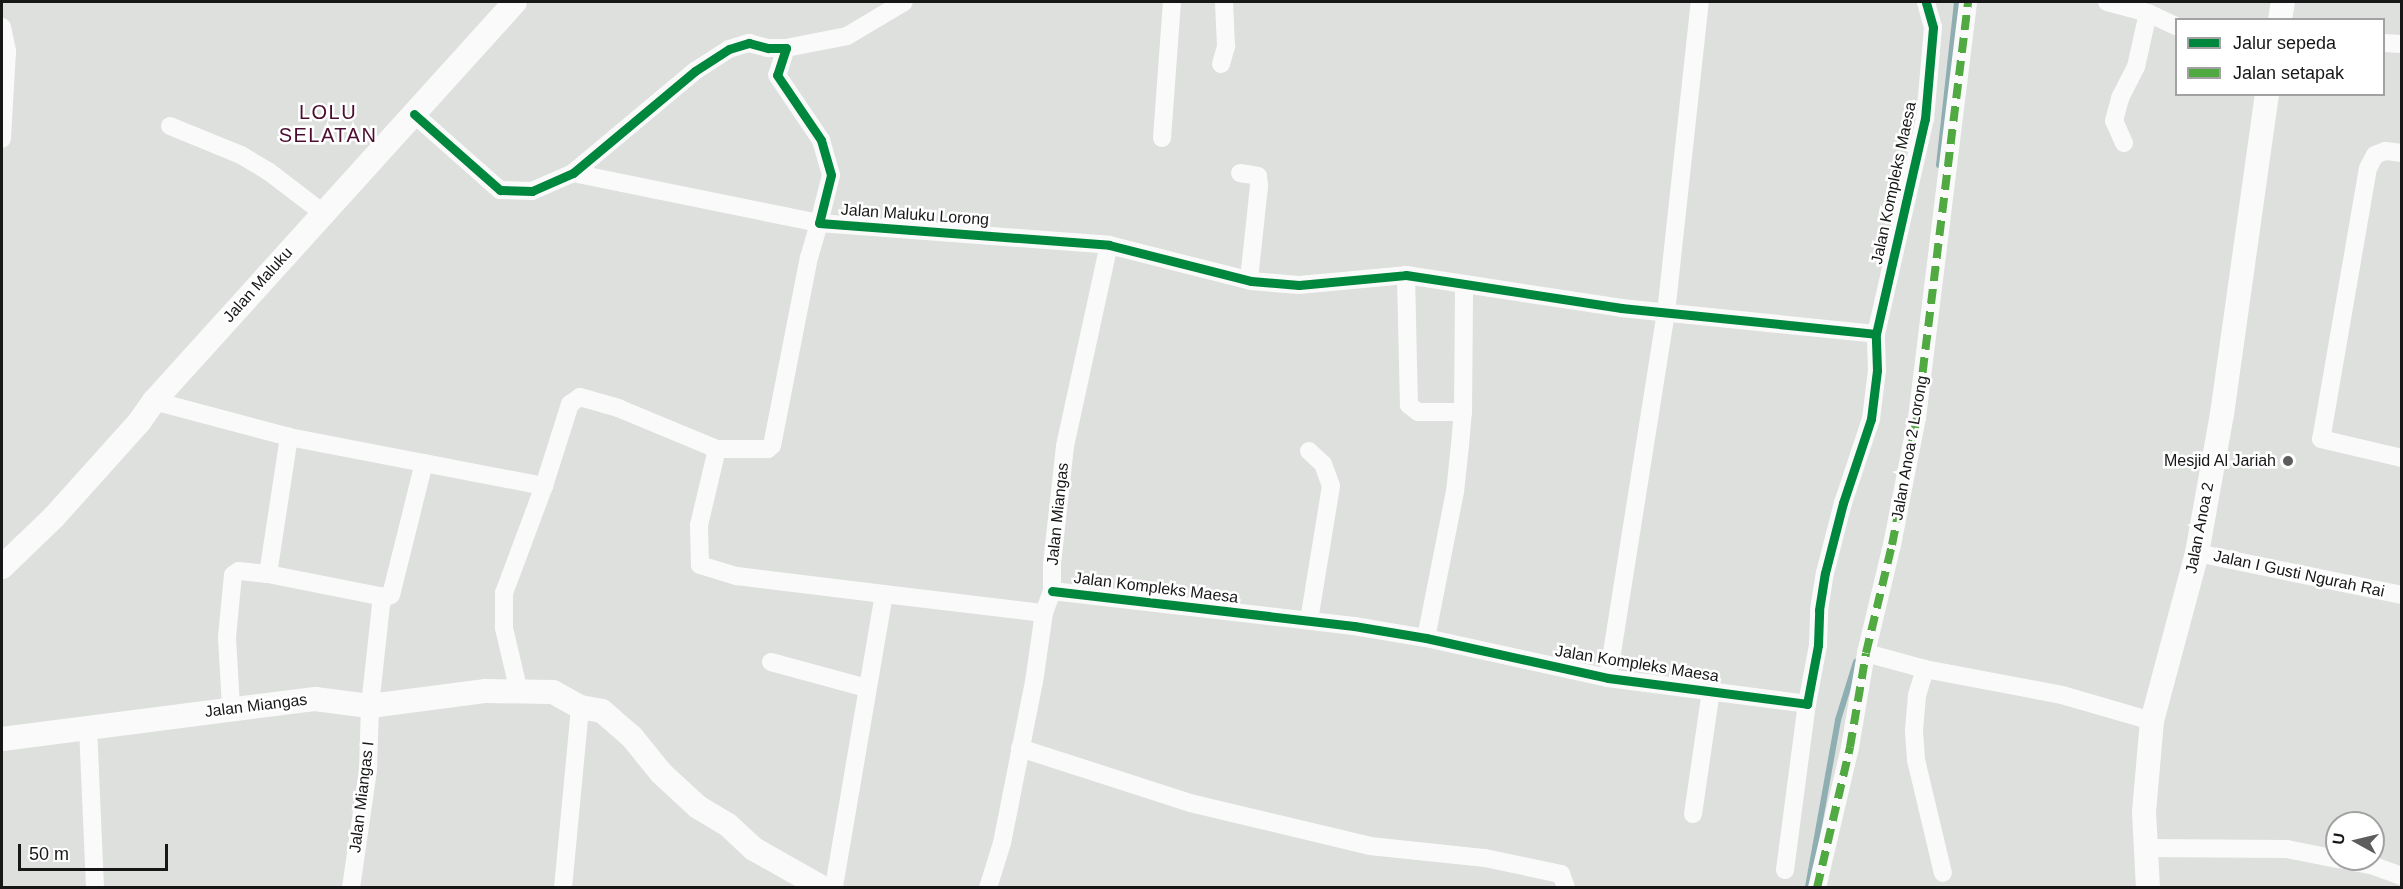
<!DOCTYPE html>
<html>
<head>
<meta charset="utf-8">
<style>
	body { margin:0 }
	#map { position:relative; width:2403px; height:889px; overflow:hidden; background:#dde0dd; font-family:Helvetica,sans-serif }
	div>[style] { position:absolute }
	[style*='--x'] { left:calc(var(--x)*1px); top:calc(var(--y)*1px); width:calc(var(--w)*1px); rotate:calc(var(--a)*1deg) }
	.stream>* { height:6px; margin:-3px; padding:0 3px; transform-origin:3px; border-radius:3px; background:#8faeb1 }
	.street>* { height:18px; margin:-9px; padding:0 9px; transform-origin:9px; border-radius:9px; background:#fafafa }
	.secondary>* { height:24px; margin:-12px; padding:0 12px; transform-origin:12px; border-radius:12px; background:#fafafa }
	.quiet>* { height:8px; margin-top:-4px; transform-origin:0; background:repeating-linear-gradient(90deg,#51a942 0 15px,transparent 0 23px) }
	.cycleway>* { height:9px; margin:-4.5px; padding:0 4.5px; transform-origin:4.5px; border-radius:4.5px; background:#00873e }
	.dots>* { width:16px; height:16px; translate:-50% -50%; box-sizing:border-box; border:3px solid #fff; border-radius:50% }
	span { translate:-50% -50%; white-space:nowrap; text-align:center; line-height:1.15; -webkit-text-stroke:5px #fff; paint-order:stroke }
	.street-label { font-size:16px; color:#161716 }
	.poi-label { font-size:16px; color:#161716 }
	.right { translate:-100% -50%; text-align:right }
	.quarter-label { font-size:20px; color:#4c0d30; letter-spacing:1.5px }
	.frame { position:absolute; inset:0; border:3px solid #161716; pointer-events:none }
	.legend { position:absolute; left:2175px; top:18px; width:210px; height:78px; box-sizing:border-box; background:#fff; border:2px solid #a2a2a2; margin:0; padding:8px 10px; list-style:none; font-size:18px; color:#161716 }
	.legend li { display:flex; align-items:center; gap:12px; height:30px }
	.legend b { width:30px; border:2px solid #a2a2a2 }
	.north { position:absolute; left:2325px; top:811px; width:60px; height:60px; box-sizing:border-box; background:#fff; border:2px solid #a2a2a2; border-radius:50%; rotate:278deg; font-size:16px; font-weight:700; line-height:24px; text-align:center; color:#161716 }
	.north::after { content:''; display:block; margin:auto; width:21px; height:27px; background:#5c5d5c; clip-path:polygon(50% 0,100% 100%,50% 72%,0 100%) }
	.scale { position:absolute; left:18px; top:844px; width:150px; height:27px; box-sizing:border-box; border:3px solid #161716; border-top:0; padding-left:8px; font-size:18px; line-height:21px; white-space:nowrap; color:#161716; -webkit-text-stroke:4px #fff; paint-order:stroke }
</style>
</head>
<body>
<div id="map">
	<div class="stream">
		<div style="--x:1939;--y:165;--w:164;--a:-83.7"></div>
		<div style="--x:1808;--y:887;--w:170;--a:-79.8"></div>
		<div style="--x:1838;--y:720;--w:61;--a:-72.8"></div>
	</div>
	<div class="street">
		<div style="--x:2107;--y:2;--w:42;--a:15"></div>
		<div style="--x:2148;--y:13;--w:31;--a:25"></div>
		<div style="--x:2;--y:27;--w:25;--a:78"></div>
		<div style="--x:7;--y:51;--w:88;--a:93.3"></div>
		<div style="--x:2384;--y:43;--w:18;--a:3"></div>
		<div style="--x:786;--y:48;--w:62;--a:-11.1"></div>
		<div style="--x:847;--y:36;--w:66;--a:-30.8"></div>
		<div style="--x:1221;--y:64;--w:19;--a:-74"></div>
		<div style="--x:1226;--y:46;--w:44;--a:-92.6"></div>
		<div style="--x:414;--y:114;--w:115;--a:41.5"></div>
		<div style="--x:500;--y:190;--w:32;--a:2"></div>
		<div style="--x:532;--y:191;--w:45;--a:-23.7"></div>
		<div style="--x:573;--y:173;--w:159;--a:-39.9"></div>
		<div style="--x:695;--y:71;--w:40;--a:-32.9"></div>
		<div style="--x:729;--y:49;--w:21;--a:-17"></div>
		<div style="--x:749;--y:43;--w:20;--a:15"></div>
		<div style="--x:768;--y:48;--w:18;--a:0"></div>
		<div style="--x:786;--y:48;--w:28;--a:108"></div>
		<div style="--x:777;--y:75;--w:78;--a:55.9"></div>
		<div style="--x:821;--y:140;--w:36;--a:74"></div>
		<div style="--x:831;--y:175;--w:49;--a:104"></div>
		<div style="--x:819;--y:223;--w:291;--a:4.3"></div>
		<div style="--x:1109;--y:245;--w:146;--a:14.2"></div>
		<div style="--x:1251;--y:281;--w:48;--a:4.8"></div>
		<div style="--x:1299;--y:285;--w:107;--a:-5.3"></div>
		<div style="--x:1406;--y:275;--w:218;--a:8.7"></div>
		<div style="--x:1621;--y:308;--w:256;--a:5.8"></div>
		<div style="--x:1876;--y:334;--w:221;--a:-77.2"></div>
		<div style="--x:1925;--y:119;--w:92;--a:-85"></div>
		<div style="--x:1933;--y:27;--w:26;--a:-106"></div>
		<div style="--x:170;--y:126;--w:77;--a:22.2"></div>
		<div style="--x:241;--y:155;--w:31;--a:31"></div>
		<div style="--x:268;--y:171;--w:69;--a:37.4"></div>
		<div style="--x:1162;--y:138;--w:136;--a:-85.8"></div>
		<div style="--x:2124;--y:143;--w:24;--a:-114"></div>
		<div style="--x:2114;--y:121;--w:24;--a:-75"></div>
		<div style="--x:2120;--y:98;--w:35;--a:-63"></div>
		<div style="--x:2136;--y:67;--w:55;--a:-77.5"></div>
		<div style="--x:2402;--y:153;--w:17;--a:-173"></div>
		<div style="--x:2385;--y:151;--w:11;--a:158"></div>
		<div style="--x:2375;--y:155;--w:15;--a:118"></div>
		<div style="--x:2368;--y:168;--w:275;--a:99.8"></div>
		<div style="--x:2321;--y:439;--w:83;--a:13.2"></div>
		<div style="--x:573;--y:173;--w:251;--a:11.5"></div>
		<div style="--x:819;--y:223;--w:35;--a:106"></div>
		<div style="--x:809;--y:257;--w:192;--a:101.1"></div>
		<div style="--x:772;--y:445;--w:6;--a:135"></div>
		<div style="--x:768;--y:449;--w:51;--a:180"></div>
		<div style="--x:1240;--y:173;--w:18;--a:9"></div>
		<div style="--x:1258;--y:176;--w:10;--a:84"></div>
		<div style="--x:1259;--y:186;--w:95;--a:96.1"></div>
		<div style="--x:1406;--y:275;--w:130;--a:88.7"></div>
		<div style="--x:1409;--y:405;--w:11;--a:38"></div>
		<div style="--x:1418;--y:412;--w:45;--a:0"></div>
		<div style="--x:154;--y:401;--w:140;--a:14.9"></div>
		<div style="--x:289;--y:437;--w:260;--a:10.9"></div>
		<div style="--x:1309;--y:451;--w:19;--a:43"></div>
		<div style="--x:1323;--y:464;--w:23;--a:70"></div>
		<div style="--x:1331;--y:486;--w:136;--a:99.3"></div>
		<div style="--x:2197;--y:553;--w:209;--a:11.6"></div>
		<div style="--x:268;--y:574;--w:118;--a:11.2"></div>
		<div style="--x:1052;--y:591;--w:304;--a:6.6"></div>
		<div style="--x:1354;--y:626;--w:73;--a:9.5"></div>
		<div style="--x:1426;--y:638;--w:186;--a:12.4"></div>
		<div style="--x:1608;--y:678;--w:201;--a:7.4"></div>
		<div style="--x:1807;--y:704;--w:60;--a:-79.4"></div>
		<div style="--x:1818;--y:645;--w:35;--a:-88"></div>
		<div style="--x:1819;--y:610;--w:37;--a:-81"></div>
		<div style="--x:1825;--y:573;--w:72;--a:-75.6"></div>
		<div style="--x:1843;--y:503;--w:89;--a:-71.6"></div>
		<div style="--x:1871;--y:419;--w:49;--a:-83"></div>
		<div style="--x:1877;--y:370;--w:36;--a:-92"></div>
		<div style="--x:884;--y:594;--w:161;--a:6.8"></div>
		<div style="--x:1426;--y:638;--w:149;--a:-78.8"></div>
		<div style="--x:1455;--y:492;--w:47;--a:-83.9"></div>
		<div style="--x:1460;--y:445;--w:33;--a:-85"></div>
		<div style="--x:1463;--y:412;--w:127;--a:-89.5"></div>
		<div style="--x:1866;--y:653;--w:61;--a:15.2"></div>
		<div style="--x:1925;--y:669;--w:139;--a:10.7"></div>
		<div style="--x:2062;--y:695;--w:94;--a:16.1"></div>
		<div style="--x:771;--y:662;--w:99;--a:15.2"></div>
		<div style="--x:1925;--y:669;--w:28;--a:107"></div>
		<div style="--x:1917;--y:696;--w:35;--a:95"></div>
		<div style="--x:1914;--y:731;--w:29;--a:86"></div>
		<div style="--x:1916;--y:760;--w:116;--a:76.6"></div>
		<div style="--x:1608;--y:678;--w:370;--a:-81"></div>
		<div style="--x:1666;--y:313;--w:313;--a:-83.8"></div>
		<div style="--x:519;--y:692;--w:66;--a:-103.2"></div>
		<div style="--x:504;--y:628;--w:35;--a:-90"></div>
		<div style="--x:504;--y:593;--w:114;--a:-69.5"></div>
		<div style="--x:544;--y:486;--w:86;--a:-72.4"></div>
		<div style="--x:570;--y:404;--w:12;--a:-35"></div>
		<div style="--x:580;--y:397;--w:40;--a:16"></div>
		<div style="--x:618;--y:408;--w:107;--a:22.5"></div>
		<div style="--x:717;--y:449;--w:78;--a:103.3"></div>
		<div style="--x:699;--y:525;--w:40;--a:88.6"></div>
		<div style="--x:700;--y:565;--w:39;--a:17"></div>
		<div style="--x:737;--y:576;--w:148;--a:7"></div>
		<div style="--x:884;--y:594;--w:298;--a:99.7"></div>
		<div style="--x:231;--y:707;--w:70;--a:-93.3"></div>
		<div style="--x:227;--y:637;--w:62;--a:-84.5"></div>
		<div style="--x:233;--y:575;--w:7;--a:-34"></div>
		<div style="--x:239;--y:571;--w:29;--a:6"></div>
		<div style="--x:268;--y:574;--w:139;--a:-81.3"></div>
		<div style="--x:88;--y:727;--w:161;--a:87.5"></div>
		<div style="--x:1020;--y:748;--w:179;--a:17.9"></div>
		<div style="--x:1190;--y:803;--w:185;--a:13.4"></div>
		<div style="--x:1370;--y:846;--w:116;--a:6"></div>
		<div style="--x:1485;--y:858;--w:78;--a:11.9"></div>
		<div style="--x:1561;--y:874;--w:15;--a:70"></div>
		<div style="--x:1693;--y:814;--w:124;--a:-81.7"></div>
		<div style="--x:2145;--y:848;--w:142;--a:0.4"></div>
		<div style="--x:2287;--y:849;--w:51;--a:11.3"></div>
		<div style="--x:2339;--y:859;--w:36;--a:11"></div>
		<div style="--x:2374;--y:866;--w:30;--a:20"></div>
		<div style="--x:1785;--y:870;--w:167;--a:-82.5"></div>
		<div style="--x:351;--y:888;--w:119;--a:-81.8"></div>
		<div style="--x:368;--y:770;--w:64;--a:-88.2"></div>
		<div style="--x:370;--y:706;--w:102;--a:-83.8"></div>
		<div style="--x:381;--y:605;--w:9;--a:-69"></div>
		<div style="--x:384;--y:597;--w:7;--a:-16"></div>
		<div style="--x:391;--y:595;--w:136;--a:-76"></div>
		<div style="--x:563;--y:888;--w:182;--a:-84.6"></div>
		<div style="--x:988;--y:888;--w:47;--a:-72.7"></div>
		<div style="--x:1002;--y:843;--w:164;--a:-78.8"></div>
		<div style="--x:1034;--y:682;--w:70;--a:-81.8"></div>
		<div style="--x:1044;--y:613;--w:23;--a:-70"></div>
		<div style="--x:1052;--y:591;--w:27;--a:-90"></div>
		<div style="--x:1052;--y:564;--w:119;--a:-83.7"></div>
		<div style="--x:1065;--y:446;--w:206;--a:-77.7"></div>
		<div style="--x:1817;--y:888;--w:145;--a:-76.8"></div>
		<div style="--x:1850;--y:747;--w:95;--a:-80.3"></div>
		<div style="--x:1866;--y:653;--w:111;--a:-76.5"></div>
		<div style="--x:1892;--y:545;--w:129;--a:-78.9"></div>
		<div style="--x:1917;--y:418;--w:419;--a:-83"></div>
	</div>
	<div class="secondary">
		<div style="--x:2280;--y:20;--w:18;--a:-81"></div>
		<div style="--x:2;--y:567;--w:72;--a:-43.9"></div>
		<div style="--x:54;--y:517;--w:129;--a:-48.1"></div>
		<div style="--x:140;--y:421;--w:24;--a:-55"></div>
		<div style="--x:154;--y:401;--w:538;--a:-47.86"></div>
		<div style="--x:2;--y:739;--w:316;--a:-7.3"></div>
		<div style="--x:315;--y:699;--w:55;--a:7.3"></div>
		<div style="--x:370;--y:706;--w:117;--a:-7.4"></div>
		<div style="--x:486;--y:691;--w:67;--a:0.9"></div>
		<div style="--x:553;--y:692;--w:31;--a:29"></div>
		<div style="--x:580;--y:707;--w:22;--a:10"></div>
		<div style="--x:602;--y:711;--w:40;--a:41"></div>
		<div style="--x:632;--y:737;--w:46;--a:51.1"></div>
		<div style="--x:661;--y:773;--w:50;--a:42.6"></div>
		<div style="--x:698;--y:807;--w:35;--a:31"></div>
		<div style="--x:728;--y:825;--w:35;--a:43"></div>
		<div style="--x:754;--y:849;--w:79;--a:29.5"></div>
		<div style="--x:2148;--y:888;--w:76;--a:-93"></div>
		<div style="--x:2144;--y:812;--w:91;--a:-85"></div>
		<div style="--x:2152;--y:721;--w:174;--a:-75"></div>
		<div style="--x:2197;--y:553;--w:141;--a:-79.8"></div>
		<div style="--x:2222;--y:414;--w:323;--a:-82"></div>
	</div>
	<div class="quiet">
		<div style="--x:1817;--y:888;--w:145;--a:-76.8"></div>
		<div style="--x:1850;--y:747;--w:95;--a:-80.3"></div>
		<div style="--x:1866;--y:653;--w:111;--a:-76.5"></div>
		<div style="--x:1892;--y:545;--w:129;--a:-78.9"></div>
		<div style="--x:1917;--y:418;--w:419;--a:-83"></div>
	</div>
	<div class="cycleway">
		<div style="--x:414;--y:114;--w:115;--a:41.5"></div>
		<div style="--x:500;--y:190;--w:32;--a:2"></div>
		<div style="--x:532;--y:191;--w:45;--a:-23.7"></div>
		<div style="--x:573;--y:173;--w:159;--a:-39.9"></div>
		<div style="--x:695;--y:71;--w:40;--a:-32.9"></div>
		<div style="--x:729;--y:49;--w:21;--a:-17"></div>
		<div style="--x:749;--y:43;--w:20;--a:15"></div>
		<div style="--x:768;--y:48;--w:18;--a:0"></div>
		<div style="--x:786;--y:48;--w:28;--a:108"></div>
		<div style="--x:777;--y:75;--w:78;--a:55.9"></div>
		<div style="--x:821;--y:140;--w:36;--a:74"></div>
		<div style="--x:831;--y:175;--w:49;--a:104"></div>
		<div style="--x:819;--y:223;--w:291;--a:4.3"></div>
		<div style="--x:1109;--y:245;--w:146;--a:14.2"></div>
		<div style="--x:1251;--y:281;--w:48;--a:4.8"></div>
		<div style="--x:1299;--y:285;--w:107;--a:-5.3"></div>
		<div style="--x:1406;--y:275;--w:218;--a:8.7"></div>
		<div style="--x:1621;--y:308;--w:256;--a:5.8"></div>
		<div style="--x:1876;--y:334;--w:221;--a:-77.2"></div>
		<div style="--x:1925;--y:119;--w:92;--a:-85"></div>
		<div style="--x:1933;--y:27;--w:26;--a:-106"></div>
		<div style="--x:1052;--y:591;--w:304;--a:6.6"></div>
		<div style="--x:1354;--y:626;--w:73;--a:9.5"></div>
		<div style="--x:1426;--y:638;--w:186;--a:12.4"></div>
		<div style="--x:1608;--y:678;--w:201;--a:7.4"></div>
		<div style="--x:1807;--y:704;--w:60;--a:-79.4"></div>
		<div style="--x:1818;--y:645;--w:35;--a:-88"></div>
		<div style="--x:1819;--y:610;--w:37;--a:-81"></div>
		<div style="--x:1825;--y:573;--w:72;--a:-75.6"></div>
		<div style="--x:1843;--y:503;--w:89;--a:-71.6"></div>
		<div style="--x:1871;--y:419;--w:49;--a:-83"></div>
		<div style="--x:1877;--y:370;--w:36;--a:-92"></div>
	</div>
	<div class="dots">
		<div style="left:2288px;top:461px;background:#5c5d5c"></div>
	</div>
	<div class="street-label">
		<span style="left:1894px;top:183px;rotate:-78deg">Jalan Kompleks Maesa</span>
		<span style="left:915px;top:215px;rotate:4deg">Jalan Maluku Lorong</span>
		<span style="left:258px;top:285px;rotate:-48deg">Jalan Maluku</span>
		<span style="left:1910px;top:448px;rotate:-80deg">Jalan Anoa 2 Lorong</span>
		<span style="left:1058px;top:514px;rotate:-84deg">Jalan Miangas</span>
		<span style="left:2200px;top:528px;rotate:-79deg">Jalan Anoa 2</span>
		<span style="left:2299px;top:574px;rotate:12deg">Jalan I Gusti Ngurah Rai</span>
		<span style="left:1156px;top:588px;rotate:7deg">Jalan Kompleks Maesa</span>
		<span style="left:1637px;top:664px;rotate:9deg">Jalan Kompleks Maesa</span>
		<span style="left:256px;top:706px;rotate:-7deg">Jalan Miangas</span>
		<span style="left:362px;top:797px;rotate:-83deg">Jalan Miangas I</span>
	</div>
	<div class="poi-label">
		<span class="right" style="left:2276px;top:461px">Mesjid Al Jariah</span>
	</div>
	<div class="quarter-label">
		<span style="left:328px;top:124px">LOLU<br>SELATAN</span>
	</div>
	<div class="frame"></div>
	<ul class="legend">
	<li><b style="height:8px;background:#00873e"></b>Jalur sepeda</li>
	<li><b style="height:8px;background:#51a942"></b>Jalan setapak</li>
	</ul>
	<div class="north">U</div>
	<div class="scale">50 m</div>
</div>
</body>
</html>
